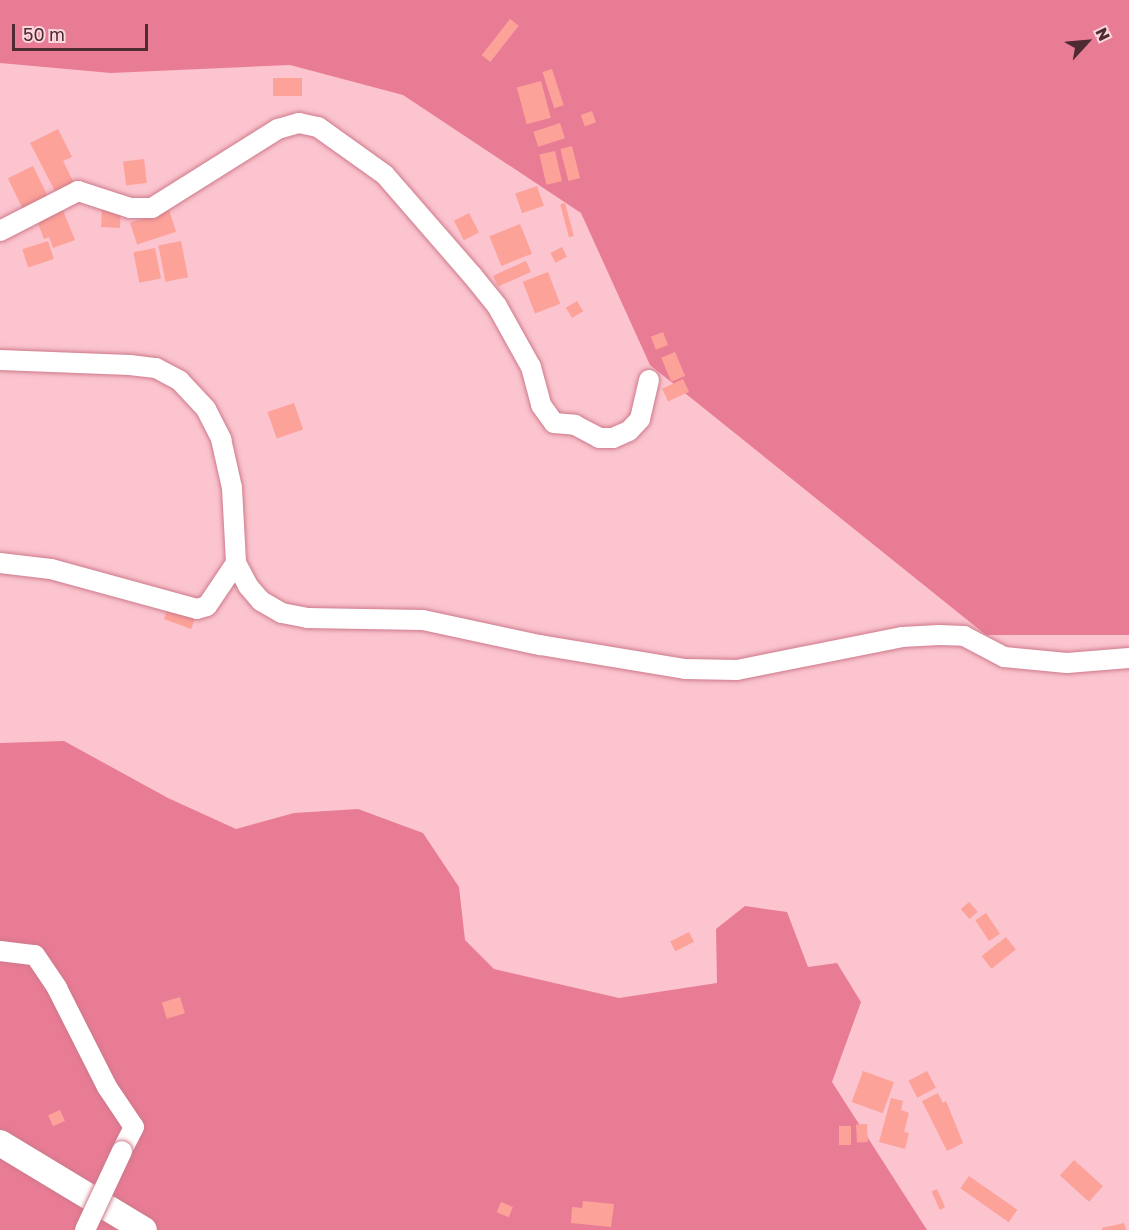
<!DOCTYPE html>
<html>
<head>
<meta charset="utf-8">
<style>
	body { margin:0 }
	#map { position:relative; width:1129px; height:1230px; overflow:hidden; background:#fbc4ce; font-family:"Golos Text",sans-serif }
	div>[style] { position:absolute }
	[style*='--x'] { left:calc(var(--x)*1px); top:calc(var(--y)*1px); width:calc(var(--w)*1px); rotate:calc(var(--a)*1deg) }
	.forest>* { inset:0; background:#e97c95 }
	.building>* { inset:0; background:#fca299; transform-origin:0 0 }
	.roads { filter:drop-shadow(0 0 2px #cd798b) drop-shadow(0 0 2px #cd798b) }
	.minor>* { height:20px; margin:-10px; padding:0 10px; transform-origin:10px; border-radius:10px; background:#fff }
	.tertiary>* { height:26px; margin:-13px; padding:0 13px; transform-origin:13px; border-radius:13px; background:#fff }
	.bridges { filter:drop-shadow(0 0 2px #cd798b) drop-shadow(0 0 2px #cd798b) }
	.minor-bridge>* { height:20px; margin:-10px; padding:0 10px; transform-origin:10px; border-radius:10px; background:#fff }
	span { translate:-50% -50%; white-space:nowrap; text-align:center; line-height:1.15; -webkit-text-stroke:6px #fcd7dd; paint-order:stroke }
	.north { position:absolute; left:1057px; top:12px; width:60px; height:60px; -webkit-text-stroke:4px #fcd7dd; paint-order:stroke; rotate:64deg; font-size:16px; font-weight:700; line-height:24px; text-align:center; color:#4e2a32 }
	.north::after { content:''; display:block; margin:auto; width:21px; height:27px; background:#4e2a32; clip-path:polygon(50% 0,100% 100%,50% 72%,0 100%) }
	.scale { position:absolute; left:12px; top:24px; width:136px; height:27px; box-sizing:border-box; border:3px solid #4e2a32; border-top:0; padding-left:8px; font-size:18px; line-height:21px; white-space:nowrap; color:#4e2a32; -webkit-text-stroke:4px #fcd7dd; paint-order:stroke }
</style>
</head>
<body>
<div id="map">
	<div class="forest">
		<div style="clip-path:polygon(0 0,1129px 0,1129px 635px,986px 635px,650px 365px,581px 213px,403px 95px,290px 65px,111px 73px,0 63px)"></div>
		<div style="clip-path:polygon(64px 741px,168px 798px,236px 829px,294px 813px,358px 809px,423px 833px,459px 887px,465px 940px,494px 969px,619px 998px,717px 983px,716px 929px,745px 906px,787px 912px,808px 967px,837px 963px,861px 1002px,832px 1082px,927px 1230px,0 1230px,0 743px)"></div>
	</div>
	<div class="building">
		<div style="left:510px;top:19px;width:11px;height:46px;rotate:38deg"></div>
		<div style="left:552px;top:69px;width:38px;height:10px;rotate:72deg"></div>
		<div style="left:302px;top:78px;width:18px;height:29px;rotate:90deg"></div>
		<div style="left:541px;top:81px;width:38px;height:25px;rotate:75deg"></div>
		<div style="left:592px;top:111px;width:12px;height:12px;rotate:70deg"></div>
		<div style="left:560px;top:123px;width:16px;height:28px;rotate:72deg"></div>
		<div style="clip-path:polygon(58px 129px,72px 157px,63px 161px,74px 183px,56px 193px,30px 143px)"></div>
		<div style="left:572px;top:146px;width:33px;height:12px;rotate:76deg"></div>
		<div style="left:555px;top:151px;width:31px;height:16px;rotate:77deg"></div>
		<div style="left:144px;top:159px;width:24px;height:21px;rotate:83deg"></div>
		<div style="left:33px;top:166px;width:34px;height:28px;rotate:64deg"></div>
		<div style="left:537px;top:186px;width:21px;height:23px;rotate:71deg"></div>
		<div style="left:565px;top:203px;width:34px;height:5px;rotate:75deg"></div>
		<div style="clip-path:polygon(62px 208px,75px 240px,53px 248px,49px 237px,44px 239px,36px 218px)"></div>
		<div style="left:102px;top:208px;width:19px;height:19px;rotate:3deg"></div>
		<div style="left:169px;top:210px;width:23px;height:41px;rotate:72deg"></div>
		<div style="left:469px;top:213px;width:22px;height:17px;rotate:63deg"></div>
		<div style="left:520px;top:224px;width:32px;height:33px;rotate:68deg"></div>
		<div style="left:48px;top:241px;width:19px;height:27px;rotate:72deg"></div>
		<div style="left:181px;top:241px;width:37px;height:23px;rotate:79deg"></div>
		<div style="left:562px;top:247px;width:11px;height:13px;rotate:63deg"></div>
		<div style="left:155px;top:248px;width:31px;height:22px;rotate:79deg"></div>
		<div style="left:526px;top:261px;width:12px;height:36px;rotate:66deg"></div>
		<div style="left:548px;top:272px;width:34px;height:27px;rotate:69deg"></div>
		<div style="left:577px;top:301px;width:12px;height:13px;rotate:59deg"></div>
		<div style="left:663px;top:332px;width:14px;height:13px;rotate:69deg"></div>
		<div style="left:675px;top:352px;width:26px;height:15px;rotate:67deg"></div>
		<div style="left:683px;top:379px;width:14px;height:23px;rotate:65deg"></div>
		<div style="left:294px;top:403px;width:28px;height:28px;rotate:71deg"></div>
		<div style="left:169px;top:605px;width:29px;height:15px;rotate:20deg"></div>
		<div style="left:969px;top:902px;width:13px;height:11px;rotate:48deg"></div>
		<div style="left:986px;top:913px;width:25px;height:13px;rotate:56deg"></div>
		<div style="left:689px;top:932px;width:11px;height:21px;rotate:63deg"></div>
		<div style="left:1006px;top:937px;width:16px;height:31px;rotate:52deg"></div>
		<div style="left:180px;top:997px;width:17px;height:19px;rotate:73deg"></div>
		<div style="left:863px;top:1071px;width:33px;height:33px;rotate:20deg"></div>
		<div style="left:927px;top:1071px;width:19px;height:21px;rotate:62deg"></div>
		<div style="clip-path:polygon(938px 1093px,943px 1103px,946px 1101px,963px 1143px,947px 1151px,922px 1101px)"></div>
		<div style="clip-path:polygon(891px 1098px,903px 1101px,901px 1110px,909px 1113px,904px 1132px,909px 1133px,905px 1149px,879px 1142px)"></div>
		<div style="left:60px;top:1110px;width:12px;height:13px;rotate:66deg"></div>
		<div style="left:867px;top:1124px;width:18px;height:11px;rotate:87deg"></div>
		<div style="left:839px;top:1126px;width:12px;height:19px"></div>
		<div style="left:1074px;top:1160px;width:39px;height:21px;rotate:42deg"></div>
		<div style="left:969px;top:1176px;width:59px;height:15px;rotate:35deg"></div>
		<div style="left:937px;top:1189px;width:20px;height:6px;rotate:66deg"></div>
		<div style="clip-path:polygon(583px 1201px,614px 1204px,611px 1227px,571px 1223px,572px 1207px,582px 1208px)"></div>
		<div style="left:501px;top:1202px;width:13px;height:11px;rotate:23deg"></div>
		<div style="clip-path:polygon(1124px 1223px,1126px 1230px,1102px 1230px,1102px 1228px)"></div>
	</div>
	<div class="roads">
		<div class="minor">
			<div style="--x:0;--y:231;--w:88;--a:-27.1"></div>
			<div style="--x:78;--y:191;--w:55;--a:18.1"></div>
			<div style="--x:130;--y:208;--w:22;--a:0"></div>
			<div style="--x:152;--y:208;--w:149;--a:-32.1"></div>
			<div style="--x:278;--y:129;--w:22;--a:-16"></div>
			<div style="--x:299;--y:123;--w:19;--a:12"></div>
			<div style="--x:318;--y:127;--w:82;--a:35.6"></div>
			<div style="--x:385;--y:175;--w:133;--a:49"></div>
			<div style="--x:472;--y:275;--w:40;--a:51"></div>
			<div style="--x:497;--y:306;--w:70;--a:60.9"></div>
			<div style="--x:531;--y:367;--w:39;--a:75"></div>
			<div style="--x:541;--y:405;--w:22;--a:54"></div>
			<div style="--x:554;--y:423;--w:21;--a:5"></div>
			<div style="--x:575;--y:425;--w:27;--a:28"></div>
			<div style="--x:599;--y:438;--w:14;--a:0"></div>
			<div style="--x:613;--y:438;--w:17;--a:-24"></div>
			<div style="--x:629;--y:431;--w:16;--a:-47"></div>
			<div style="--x:640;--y:419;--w:40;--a:-77"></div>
			<div style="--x:0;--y:360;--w:130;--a:2.2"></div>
			<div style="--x:130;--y:365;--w:26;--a:7"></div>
			<div style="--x:156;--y:368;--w:27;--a:28"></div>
			<div style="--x:180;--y:381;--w:38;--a:47"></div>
			<div style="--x:206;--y:409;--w:34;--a:63"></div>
			<div style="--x:221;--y:439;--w:50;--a:77.3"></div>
			<div style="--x:232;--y:488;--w:75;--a:86.9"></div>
			<div style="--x:236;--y:563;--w:26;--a:62"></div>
			<div style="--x:248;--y:586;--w:20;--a:49"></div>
			<div style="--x:261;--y:601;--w:24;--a:30"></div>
			<div style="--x:282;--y:613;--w:25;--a:11"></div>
			<div style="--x:307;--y:618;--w:116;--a:1"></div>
			<div style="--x:423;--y:620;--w:120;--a:12.1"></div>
			<div style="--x:540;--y:645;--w:147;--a:9.4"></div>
			<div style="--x:685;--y:669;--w:52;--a:1.1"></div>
			<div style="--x:737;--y:670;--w:168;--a:-11.3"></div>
			<div style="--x:902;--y:637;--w:37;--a:-3"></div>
			<div style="--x:939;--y:635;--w:25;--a:2"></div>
			<div style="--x:964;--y:636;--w:45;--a:27.7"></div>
			<div style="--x:1004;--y:657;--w:63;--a:5.4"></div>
			<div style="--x:1067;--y:663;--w:62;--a:-4.6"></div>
			<div style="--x:0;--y:563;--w:51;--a:6.7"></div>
			<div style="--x:51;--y:569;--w:151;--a:15.3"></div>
			<div style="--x:197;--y:609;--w:10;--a:-17"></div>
			<div style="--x:207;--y:606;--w:52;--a:-56"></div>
			<div style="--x:0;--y:951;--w:35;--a:7"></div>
			<div style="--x:35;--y:955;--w:40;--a:56"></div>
			<div style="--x:57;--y:988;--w:111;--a:63.2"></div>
			<div style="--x:107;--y:1087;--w:48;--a:56"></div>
			<div style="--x:134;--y:1127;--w:27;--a:117"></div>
		</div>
		<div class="tertiary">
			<div style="--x:0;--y:1143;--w:168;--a:31.1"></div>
		</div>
	</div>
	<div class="bridges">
		<div class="minor-bridge">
			<div style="--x:85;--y:1230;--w:87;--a:-64.9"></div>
		</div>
	</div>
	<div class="north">N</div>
	<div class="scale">50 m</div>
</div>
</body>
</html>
